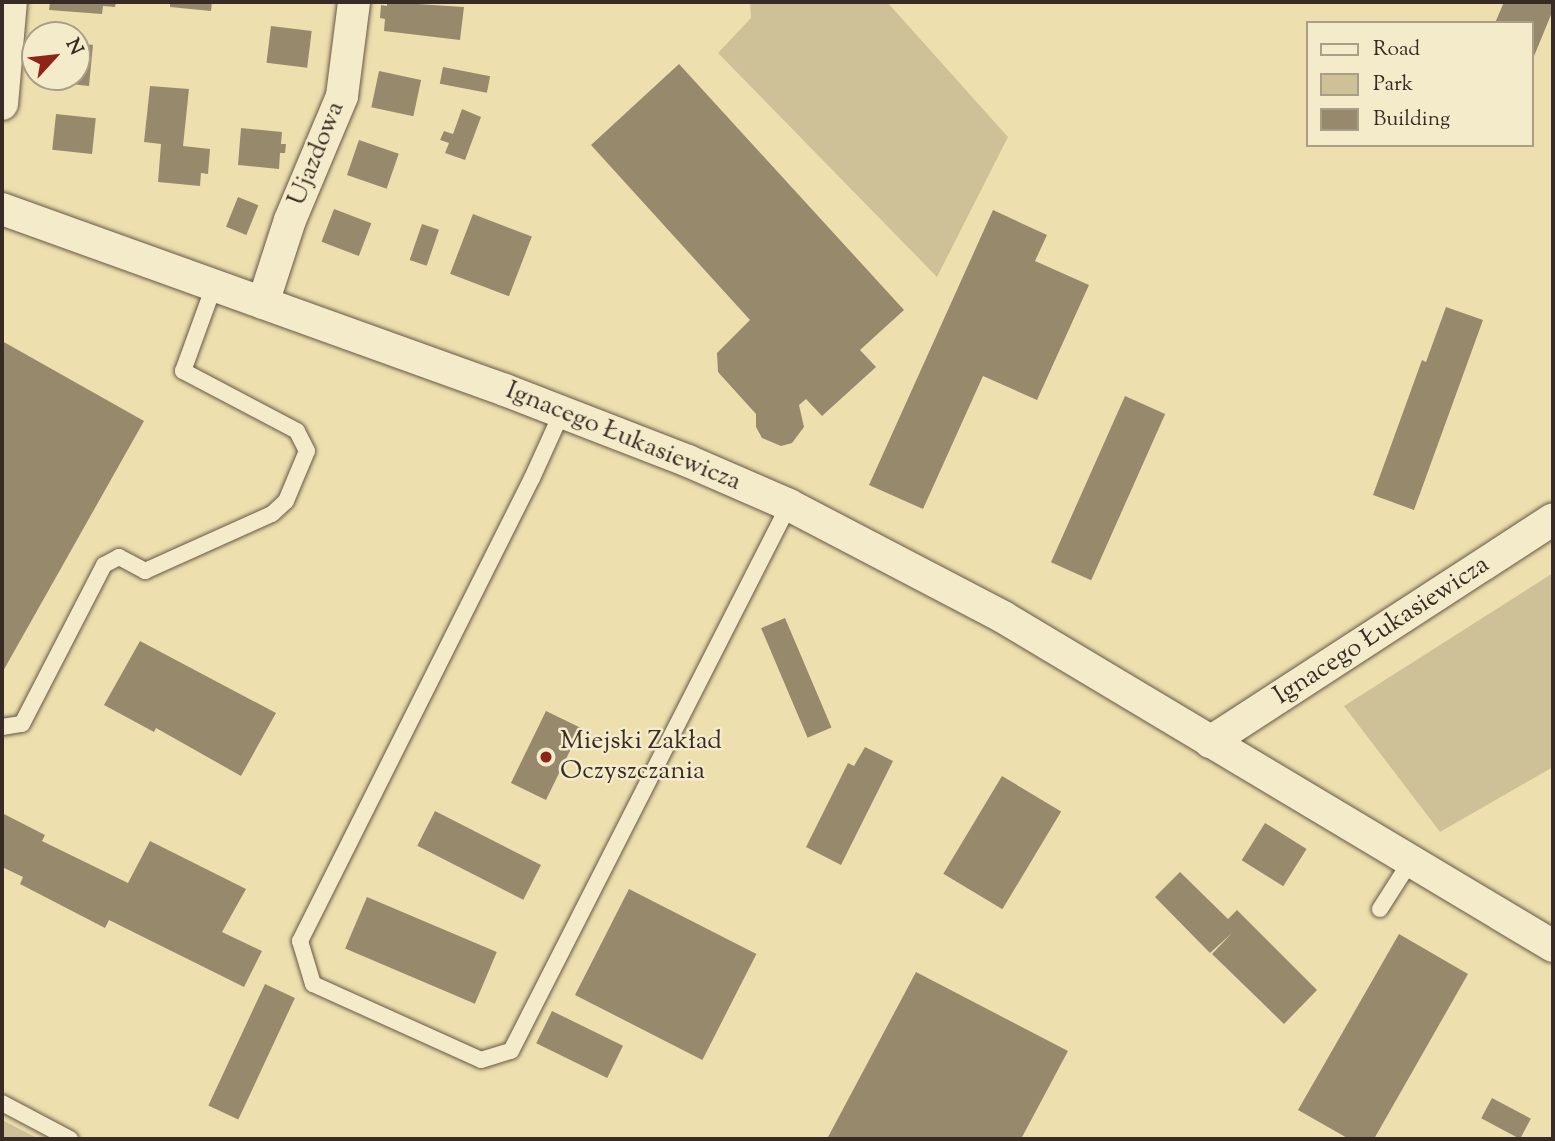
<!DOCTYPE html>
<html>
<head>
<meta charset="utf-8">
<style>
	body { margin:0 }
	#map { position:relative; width:1555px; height:1141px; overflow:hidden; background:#eee0ae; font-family:"Sorts Mill Goudy",serif }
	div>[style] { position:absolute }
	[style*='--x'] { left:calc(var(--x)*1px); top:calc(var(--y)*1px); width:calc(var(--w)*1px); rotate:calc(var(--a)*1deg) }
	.green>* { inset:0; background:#cfc197 }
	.building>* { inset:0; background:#97896c; transform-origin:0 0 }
	.roads { filter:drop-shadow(0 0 2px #665847) drop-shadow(0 0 2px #665847) }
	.service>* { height:16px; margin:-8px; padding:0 8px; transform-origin:8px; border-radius:8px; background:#f4ebca }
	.minor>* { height:32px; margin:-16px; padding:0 16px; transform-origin:16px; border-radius:16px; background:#f4ebca }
	.dots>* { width:19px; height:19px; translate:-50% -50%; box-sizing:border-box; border:4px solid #f4ebca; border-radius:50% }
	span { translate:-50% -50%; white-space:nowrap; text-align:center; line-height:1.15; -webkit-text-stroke:5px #f4ebca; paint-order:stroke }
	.street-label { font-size:26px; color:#382b25 }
	.poi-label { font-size:26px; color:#382b25 }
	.left { translate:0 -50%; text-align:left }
	.frame { position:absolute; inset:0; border:4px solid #382b25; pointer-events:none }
	.legend { position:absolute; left:1306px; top:21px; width:228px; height:126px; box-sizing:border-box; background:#f4ebca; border:2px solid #a99e88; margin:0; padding:9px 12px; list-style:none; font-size:21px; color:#382b25 }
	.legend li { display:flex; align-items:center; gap:14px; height:35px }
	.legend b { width:35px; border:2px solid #a99e88 }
	.north { position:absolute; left:21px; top:21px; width:70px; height:70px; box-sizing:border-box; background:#f4ebca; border:2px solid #a99e88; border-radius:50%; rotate:63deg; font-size:19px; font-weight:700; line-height:28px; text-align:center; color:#382b25 }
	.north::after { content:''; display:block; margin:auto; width:24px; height:32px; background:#8f2418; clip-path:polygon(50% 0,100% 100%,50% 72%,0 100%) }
</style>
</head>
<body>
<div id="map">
	<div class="green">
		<div style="clip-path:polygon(750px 2px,887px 2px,1008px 137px,937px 277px,718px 53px,751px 18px)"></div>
		<div style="clip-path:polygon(1553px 573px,1553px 767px,1440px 832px,1344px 706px)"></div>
		<div style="clip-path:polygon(2px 1120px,39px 1139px,2px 1139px)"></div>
	</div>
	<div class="building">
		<div style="clip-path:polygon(50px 2px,116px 2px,115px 7px,103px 6px,102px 14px,49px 10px)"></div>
		<div style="clip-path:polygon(170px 2px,212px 2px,211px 11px,170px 7px)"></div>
		<div style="clip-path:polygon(387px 2px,464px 7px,460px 40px,384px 31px,385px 19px,380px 18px,381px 5px,387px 6px)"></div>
		<div style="clip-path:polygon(1504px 2px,1553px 2px,1553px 10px,1532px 61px,1532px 23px,1495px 23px)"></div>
		<div style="left:271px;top:26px;width:41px;height:37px;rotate:7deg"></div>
		<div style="clip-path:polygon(77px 43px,93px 45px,89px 86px,43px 81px,43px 77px,77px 77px)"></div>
		<div style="clip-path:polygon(679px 64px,904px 310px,860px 350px,876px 367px,822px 416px,806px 399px,799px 405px,804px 427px,792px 443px,781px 446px,762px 438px,756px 427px,756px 414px,718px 372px,717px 353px,750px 320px,591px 145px)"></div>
		<div style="left:443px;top:67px;width:48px;height:17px;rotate:11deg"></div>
		<div style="left:379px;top:71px;width:43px;height:37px;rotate:12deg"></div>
		<div style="clip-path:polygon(150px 86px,189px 89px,183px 146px,210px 149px,208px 174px,201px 173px,200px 186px,158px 182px,161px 144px,144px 142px)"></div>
		<div style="clip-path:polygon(462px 109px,481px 117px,465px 160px,445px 153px,449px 143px,440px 140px,444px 131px,453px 134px)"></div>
		<div style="left:56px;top:114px;width:40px;height:36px;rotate:6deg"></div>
		<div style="clip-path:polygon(241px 128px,282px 132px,281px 144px,286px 144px,285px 153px,280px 153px,279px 169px,238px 165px)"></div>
		<div style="left:359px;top:140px;width:42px;height:37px;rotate:19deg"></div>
		<div style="left:238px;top:197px;width:22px;height:32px;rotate:22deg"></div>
		<div style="left:334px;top:209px;width:40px;height:35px;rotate:21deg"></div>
		<div style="clip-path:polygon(993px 210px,1047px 235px,1035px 261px,1089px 285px,1037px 400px,983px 376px,923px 509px,869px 485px)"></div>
		<div style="left:473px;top:214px;width:63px;height:64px;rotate:21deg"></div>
		<div style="left:422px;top:224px;width:18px;height:38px;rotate:19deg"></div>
		<div style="clip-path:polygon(1446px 307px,1483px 320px,1414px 510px,1373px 495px,1422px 360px,1426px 362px)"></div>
		<div style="clip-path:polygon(2px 341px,144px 421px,2px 673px)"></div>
		<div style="left:1125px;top:396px;width:44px;height:182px;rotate:24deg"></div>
		<div style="left:785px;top:618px;width:119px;height:26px;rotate:67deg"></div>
		<div style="clip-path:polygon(140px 641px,276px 713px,241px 776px,156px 728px,154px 732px,104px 705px)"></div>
		<div style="left:546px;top:711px;width:39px;height:80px;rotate:26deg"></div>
		<div style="clip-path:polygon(865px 747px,893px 761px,841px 865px,806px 847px,848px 763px,854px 766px)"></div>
		<div style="left:1002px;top:776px;width:69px;height:114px;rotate:31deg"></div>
		<div style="left:435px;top:811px;width:119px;height:39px;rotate:27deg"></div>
		<div style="clip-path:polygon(2px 813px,45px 835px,42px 841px,128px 883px,150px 841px,246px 889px,222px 932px,262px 951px,244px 987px,109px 920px,105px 928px,20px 884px,23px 877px,2px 867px)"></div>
		<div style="left:1265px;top:823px;width:49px;height:44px;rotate:32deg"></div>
		<div style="clip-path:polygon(1180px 872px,1228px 919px,1237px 910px,1317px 990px,1284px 1024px,1212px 954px,1232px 933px,1210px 953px,1155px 897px)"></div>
		<div style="left:629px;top:889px;width:143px;height:119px;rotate:27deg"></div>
		<div style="left:367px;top:897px;width:141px;height:56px;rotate:23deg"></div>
		<div style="clip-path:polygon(1399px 934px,1468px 974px,1374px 1139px,1349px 1139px,1298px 1110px)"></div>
		<div style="clip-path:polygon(916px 972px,1068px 1051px,1021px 1139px,827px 1139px)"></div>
		<div style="left:265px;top:984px;width:33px;height:134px;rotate:25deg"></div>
		<div style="left:552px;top:1011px;width:79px;height:36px;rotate:26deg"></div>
		<div style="left:1492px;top:1098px;width:44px;height:23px;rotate:28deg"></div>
	</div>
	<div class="roads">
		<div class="service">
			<div style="--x:562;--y:412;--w:72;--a:114.4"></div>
			<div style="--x:532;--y:478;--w:518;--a:116.61"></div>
			<div style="--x:300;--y:941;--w:45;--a:73.2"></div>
			<div style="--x:313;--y:984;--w:184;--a:24.3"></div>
			<div style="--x:481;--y:1060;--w:31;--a:-17"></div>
			<div style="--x:511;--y:1051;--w:613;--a:-63.02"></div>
			<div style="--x:2;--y:727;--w:20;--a:-9"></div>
			<div style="--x:22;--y:724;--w:179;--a:-62.7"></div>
			<div style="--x:104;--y:565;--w:17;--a:-28"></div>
			<div style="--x:119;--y:557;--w:30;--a:28"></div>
			<div style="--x:145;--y:571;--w:139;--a:-24.2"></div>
			<div style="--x:272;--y:514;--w:19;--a:-43"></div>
			<div style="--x:286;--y:501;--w:54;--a:-67.2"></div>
			<div style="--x:307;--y:451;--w:22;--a:-117"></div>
			<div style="--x:297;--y:431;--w:129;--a:-152.2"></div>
			<div style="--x:183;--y:371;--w:90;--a:-70"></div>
			<div style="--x:1380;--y:909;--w:59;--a:-57.4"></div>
			<div style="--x:2;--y:1103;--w:77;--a:27.9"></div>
		</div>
		<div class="minor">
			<div style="--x:2;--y:104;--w:102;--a:-85"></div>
			<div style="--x:2;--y:209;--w:535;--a:19.79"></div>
			<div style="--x:505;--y:390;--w:196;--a:21.2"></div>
			<div style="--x:688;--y:461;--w:110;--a:23.5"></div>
			<div style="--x:789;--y:505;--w:242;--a:27.6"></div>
			<div style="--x:1003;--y:617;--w:641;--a:30.89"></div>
			<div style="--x:263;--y:303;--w:87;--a:-72"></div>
			<div style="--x:290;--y:220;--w:134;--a:-67.2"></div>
			<div style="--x:342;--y:96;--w:95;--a:-82.7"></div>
			<div style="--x:1210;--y:742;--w:409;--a:-33"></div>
		</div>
	</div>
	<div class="dots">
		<div style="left:546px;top:757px;background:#8f2418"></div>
	</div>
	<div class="street-label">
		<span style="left:317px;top:154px;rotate:-68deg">Ujazdowa</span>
		<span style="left:623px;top:437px;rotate:22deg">Ignacego Łukasiewicza</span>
		<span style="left:1382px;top:631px;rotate:-33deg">Ignacego Łukasiewicza</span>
	</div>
	<div class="poi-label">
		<span class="left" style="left:560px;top:757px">Miejski Zakład<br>Oczyszczania</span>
	</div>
	<div class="frame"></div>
	<ul class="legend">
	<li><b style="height:9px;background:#f4ebca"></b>Road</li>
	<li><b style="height:19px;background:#cfc197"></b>Park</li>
	<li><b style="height:19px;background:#97896c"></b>Building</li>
	</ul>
	<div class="north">N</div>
</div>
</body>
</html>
